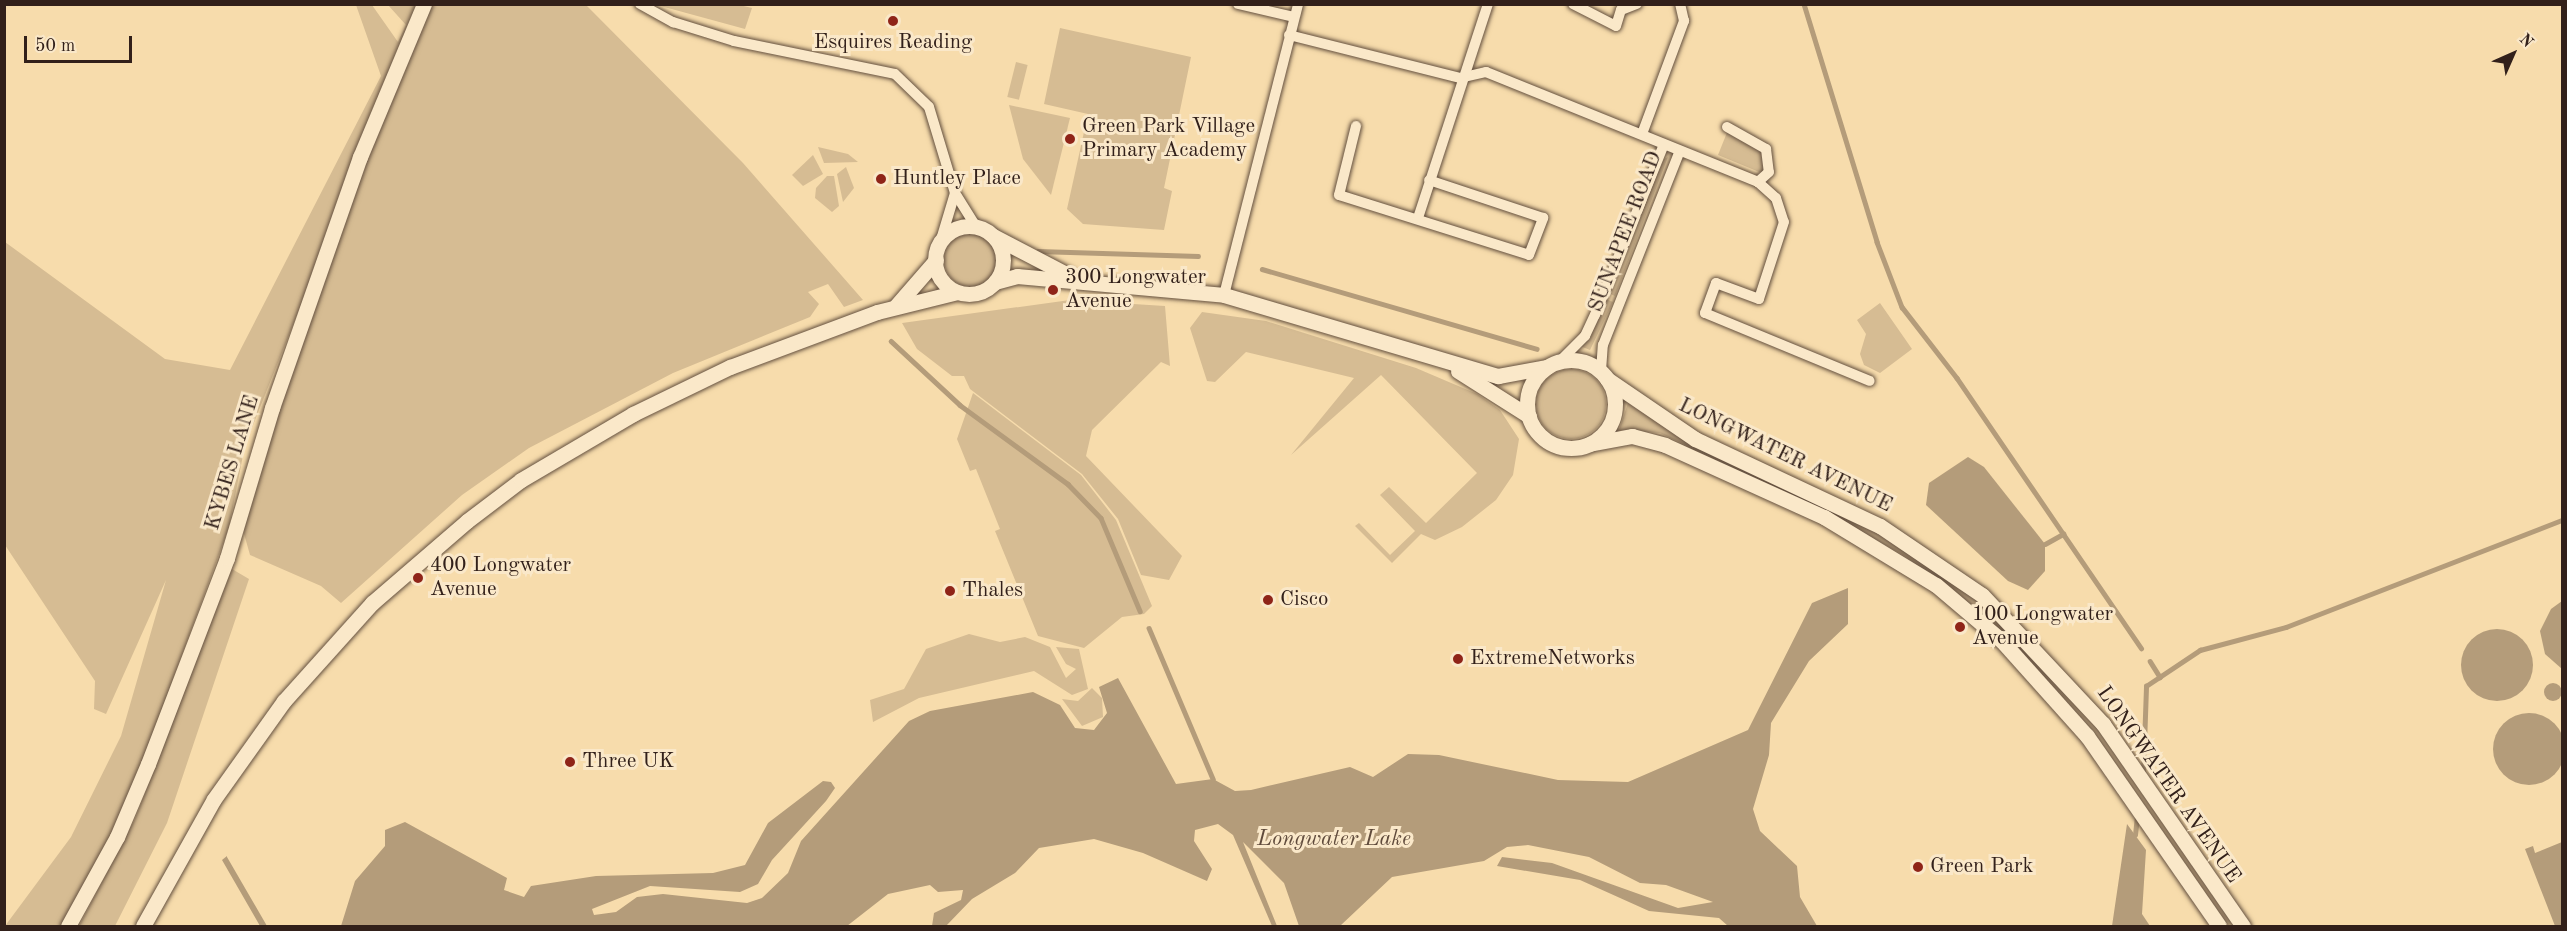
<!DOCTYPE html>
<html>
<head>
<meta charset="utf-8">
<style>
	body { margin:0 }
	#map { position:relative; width:2567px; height:931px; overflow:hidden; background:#f7dcac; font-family:"Old Standard TT",serif }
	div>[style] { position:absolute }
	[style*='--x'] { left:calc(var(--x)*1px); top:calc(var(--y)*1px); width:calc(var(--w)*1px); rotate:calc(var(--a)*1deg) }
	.green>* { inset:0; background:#d6bc93; transform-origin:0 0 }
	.round { border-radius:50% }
	.water>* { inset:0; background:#b49c7a }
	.stream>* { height:4.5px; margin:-2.25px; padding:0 2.25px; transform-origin:2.25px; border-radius:2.25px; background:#b49c7a }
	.roads { filter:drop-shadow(0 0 2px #634f3e) drop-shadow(0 0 2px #634f3e) }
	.street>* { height:10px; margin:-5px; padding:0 5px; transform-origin:5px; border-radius:5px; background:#fae8c9 }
	.secondary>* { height:15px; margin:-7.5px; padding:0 7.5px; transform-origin:7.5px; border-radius:7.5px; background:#fae8c9 }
	.secondary>.ring { margin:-7.5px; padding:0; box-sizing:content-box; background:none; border:15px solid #fae8c9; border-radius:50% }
	.dots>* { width:16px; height:16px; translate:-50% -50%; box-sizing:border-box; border:3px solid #fae8c9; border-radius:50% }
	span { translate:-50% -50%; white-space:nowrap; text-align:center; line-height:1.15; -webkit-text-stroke:6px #fae8c9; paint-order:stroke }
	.poi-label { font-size:21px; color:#32201a }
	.left { translate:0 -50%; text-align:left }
	.street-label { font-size:21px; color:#32201a }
	.water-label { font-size:22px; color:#604b3c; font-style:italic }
	.frame { position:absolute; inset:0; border:6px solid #32201a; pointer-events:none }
	.north { position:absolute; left:2483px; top:24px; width:60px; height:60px; -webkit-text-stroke:4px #fae8c9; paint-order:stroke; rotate:45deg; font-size:16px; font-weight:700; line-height:24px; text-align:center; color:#32201a }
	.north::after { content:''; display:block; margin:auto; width:21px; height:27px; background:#32201a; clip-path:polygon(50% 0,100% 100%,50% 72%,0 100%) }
	.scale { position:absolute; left:24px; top:36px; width:108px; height:27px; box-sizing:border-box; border:3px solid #32201a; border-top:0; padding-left:8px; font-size:18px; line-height:21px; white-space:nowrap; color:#32201a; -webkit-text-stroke:4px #fae8c9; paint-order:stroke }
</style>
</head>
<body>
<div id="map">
	<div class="green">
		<div style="clip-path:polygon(735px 4px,752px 8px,745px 29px,657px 5px)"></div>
		<div style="clip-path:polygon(356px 5px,372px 5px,398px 42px,406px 25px,388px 5px,586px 5px,743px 163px,863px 300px,844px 307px,828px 284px,808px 292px,819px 304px,810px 317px,673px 373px,529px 448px,462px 495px,341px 603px,321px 586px,250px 555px,241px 523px,360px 157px,245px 445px,229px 527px,126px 807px,62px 926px,5px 926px,71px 837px,121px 736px,166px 580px,106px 714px,94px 709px,95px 681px,5px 545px,5px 242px,165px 359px,230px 370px,381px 76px)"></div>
		<div style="clip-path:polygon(1060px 28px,1191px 57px,1164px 188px,1172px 191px,1164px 230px,1083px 224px,1067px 209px,1088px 114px,1044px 104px)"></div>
		<div style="left:1016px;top:62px;width:12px;height:36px;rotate:14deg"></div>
		<div style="clip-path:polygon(1009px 105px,1070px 118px,1051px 195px,1023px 159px)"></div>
		<div style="clip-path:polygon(1728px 130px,1760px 145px,1764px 174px,1718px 155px)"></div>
		<div style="clip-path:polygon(818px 147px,848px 154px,858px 162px,824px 163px)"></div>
		<div style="clip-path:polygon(813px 155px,823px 174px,803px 186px,792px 175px)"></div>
		<div style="clip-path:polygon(1668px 157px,1615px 296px,1608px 293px,1664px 159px)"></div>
		<div style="clip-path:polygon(846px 167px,854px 188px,843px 202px,837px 174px)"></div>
		<div style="clip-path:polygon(827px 176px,834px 176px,839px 206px,832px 212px,815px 198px,816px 188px)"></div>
		<div class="round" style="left:944px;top:233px;width:54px;height:54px"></div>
		<div style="clip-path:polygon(1606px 299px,1613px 302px,1590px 350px,1580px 346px)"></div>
		<div style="clip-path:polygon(1070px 300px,1165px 306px,1170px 366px,1161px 362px,1092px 430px,1086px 456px,1182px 556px,1169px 580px,1141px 575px,1118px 519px,1082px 474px,970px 389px,964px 376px,952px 376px,917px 349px,902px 323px)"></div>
		<div style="clip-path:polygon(1880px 303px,1912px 349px,1880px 373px,1864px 365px,1860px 354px,1866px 334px,1857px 320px)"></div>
		<div style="clip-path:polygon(1202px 312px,1266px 321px,1416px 368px,1477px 394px,1500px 410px,1519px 439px,1513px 475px,1496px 500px,1462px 527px,1435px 540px,1421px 534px,1392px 563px,1355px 526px,1359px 523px,1390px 555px,1415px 531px,1380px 495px,1389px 487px,1426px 523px,1477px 473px,1381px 375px,1291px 455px,1354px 378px,1246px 352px,1215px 382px,1207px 381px,1190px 328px)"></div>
		<div class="round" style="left:1536px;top:369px;width:70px;height:70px"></div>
		<div style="clip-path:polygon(973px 393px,1081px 475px,1116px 520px,1152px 606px,1144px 614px,1122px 617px,1084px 648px,1038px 636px,995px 531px,1000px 529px,976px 469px,970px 471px,957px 439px)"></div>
		<div style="clip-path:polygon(1628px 403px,1691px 445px,1816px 497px,1910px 550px,2009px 625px,2003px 632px,1905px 556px,1812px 504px,1660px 433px,1619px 430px)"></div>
		<div style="clip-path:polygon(232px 569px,249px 579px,167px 823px,115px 926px,79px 926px,135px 819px)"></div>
		<div style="clip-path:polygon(969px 634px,1000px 642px,1025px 637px,1050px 647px,1066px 678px,1076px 669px,1066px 664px,1056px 647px,1079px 649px,1088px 689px,1072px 695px,1034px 671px,919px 698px,873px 722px,870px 700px,904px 689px,926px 649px)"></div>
		<div style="clip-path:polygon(1092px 688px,1102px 698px,1103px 717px,1082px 726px,1062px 699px,1078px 701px)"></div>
	</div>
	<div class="water">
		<div style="clip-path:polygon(1968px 457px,1984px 467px,2045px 544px,2045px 571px,2028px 590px,2008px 581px,1926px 505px,1929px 483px)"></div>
		<div style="clip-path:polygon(1848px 588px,1848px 624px,1809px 661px,1771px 723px,1769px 755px,1753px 809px,1760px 831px,1797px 866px,1800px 897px,1817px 926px,1728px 926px,1719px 918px,1649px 911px,1580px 880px,1497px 866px,1502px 857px,1552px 863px,1678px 908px,1713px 902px,1666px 885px,1640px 883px,1589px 857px,1528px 845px,1507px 847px,1484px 861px,1392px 877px,1340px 926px,1299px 926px,1284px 883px,1243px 842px,1277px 926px,1272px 926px,1233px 835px,1218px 824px,1195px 830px,1194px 841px,1212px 869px,1207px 881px,1143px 853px,1094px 839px,1039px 848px,1015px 873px,972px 899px,946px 926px,932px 926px,934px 913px,961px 900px,963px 890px,938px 892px,930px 885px,888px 894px,847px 926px,341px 926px,355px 881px,385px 846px,385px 830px,405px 822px,507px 878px,504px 890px,524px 897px,531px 886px,596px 876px,713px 873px,745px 865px,768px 823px,823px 781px,831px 782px,835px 788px,826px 801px,772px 860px,758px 884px,740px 892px,650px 886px,592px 909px,594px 915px,616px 912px,637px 897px,663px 894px,747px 903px,762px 898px,788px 873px,801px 841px,909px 721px,930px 711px,1033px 692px,1060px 705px,1075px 728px,1094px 730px,1107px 713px,1099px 687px,1118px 678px,1176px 784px,1213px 779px,1235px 791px,1251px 790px,1350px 767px,1373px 777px,1408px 754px,1439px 755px,1558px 780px,1628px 782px,1748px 730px,1812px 603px)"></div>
		<div style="clip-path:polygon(2562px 601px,2562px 669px,2545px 654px,2540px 631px,2551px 609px)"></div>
		<div class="round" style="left:2461px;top:629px;width:72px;height:72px"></div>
		<div class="round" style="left:2544px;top:683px;width:18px;height:18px"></div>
		<div class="round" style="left:2493px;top:713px;width:72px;height:72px"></div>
		<div style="clip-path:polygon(2127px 824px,2146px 850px,2142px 914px,2150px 926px,2112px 926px)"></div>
		<div style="clip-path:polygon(2562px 842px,2562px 926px,2555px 926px,2525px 849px,2533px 846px,2535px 853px)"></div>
		<div style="clip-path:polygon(227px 856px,227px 857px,267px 926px,260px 926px,222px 860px)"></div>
	</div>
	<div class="stream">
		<div style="--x:1804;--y:4;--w:249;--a:72.9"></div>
		<div style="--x:1877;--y:242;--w:70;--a:69"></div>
		<div style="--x:1902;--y:307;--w:90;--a:52.2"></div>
		<div style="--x:1957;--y:378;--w:327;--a:55.7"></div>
		<div style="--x:1038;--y:251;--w:160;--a:1.8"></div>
		<div style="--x:1262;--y:269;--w:286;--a:16.2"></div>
		<div style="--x:891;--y:341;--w:94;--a:42.8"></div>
		<div style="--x:960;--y:405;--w:134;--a:36.2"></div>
		<div style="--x:1068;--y:484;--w:47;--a:45.9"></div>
		<div style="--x:1101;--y:518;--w:101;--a:67.2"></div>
		<div style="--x:2045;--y:544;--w:21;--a:-29"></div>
		<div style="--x:1149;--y:628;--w:164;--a:67"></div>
		<div style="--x:2150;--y:661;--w:19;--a:58"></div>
		<div style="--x:2143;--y:773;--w:87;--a:-88"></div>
		<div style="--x:2146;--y:686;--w:65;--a:-33.7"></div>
		<div style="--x:2200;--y:650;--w:89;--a:-15"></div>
		<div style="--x:2286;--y:627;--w:296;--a:-21.2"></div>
		<div style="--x:2135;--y:835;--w:18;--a:-84"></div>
	</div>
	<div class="roads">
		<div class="street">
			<div style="--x:640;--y:4;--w:38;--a:29"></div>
			<div style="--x:673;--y:22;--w:64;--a:17.3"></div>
			<div style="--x:734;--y:41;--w:164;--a:11.6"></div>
			<div style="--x:895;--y:74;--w:47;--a:44.1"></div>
			<div style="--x:929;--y:107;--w:90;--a:73.2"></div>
			<div style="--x:955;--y:193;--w:40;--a:58"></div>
			<div style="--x:1238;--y:4;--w:57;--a:13.1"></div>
			<div style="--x:1573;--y:4;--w:48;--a:27.1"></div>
			<div style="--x:1616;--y:26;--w:17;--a:-73"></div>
			<div style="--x:1621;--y:10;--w:17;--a:-21"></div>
			<div style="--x:1289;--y:35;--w:176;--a:14.1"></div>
			<div style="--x:1460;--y:78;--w:27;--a:-13"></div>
			<div style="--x:1486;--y:72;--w:293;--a:22"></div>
			<div style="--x:1758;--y:182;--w:24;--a:42"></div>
			<div style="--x:1776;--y:198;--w:25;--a:72"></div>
			<div style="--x:1784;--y:222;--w:81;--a:108"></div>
			<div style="--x:1759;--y:299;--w:46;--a:-159.6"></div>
			<div style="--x:1716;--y:283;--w:32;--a:110"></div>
			<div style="--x:1705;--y:313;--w:178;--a:22.4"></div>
			<div style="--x:1356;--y:126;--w:71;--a:103.8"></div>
			<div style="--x:1339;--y:195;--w:199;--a:17.5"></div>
			<div style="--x:1529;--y:255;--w:40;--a:-69"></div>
			<div style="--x:1543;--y:218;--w:120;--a:-161.6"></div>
			<div style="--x:1727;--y:127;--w:45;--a:29.4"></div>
			<div style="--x:1766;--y:149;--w:23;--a:83"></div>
			<div style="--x:1769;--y:172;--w:15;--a:138"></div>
			<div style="--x:1642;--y:134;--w:121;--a:-69.6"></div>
			<div style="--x:1684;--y:21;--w:17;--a:-103"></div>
			<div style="--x:1418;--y:218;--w:225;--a:-71.9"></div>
			<div style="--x:940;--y:243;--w:52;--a:-73.3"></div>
			<div style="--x:1224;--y:295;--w:300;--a:-75.7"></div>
			<div style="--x:1559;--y:362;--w:37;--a:-45"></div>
			<div style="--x:1585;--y:336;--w:23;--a:-65"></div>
			<div style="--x:1595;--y:315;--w:184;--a:-68"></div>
			<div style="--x:1601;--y:371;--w:26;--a:-86"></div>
			<div style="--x:1603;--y:345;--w:209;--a:-68.4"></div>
		</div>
		<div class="secondary">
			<div class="ring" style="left:935px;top:226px;width:53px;height:53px"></div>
			<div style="--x:993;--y:236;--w:87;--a:27.5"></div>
			<div style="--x:995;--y:282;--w:23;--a:-15"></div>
			<div style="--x:1017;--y:276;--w:208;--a:5.2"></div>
			<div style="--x:1224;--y:295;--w:286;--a:16.5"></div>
			<div style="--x:1498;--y:376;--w:50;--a:-10.4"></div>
			<div style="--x:896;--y:306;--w:61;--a:-49"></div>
			<div class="ring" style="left:1527px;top:360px;width:73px;height:73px"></div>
			<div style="--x:1458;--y:371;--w:84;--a:32.4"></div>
			<div style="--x:1607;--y:379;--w:107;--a:34.3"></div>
			<div style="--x:1695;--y:439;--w:204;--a:25.2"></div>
			<div style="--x:1880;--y:526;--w:123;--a:34.1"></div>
			<div style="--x:1982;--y:595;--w:177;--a:46.8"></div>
			<div style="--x:2103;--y:724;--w:246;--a:55.3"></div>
			<div style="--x:1589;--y:444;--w:44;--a:-10.5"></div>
			<div style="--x:1632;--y:436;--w:34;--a:15"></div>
			<div style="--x:1665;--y:445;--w:175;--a:24.4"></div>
			<div style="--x:1824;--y:517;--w:131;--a:31.3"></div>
			<div style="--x:1936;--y:585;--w:87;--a:40.3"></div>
			<div style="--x:2002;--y:641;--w:127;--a:48.2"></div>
			<div style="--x:2087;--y:736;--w:231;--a:55.2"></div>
			<div style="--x:68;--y:926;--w:102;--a:-61.2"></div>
			<div style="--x:117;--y:837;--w:79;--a:-67"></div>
			<div style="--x:148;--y:764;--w:221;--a:-69"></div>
			<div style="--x:227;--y:558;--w:157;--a:-73.3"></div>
			<div style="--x:272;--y:408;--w:266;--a:-70.7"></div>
			<div style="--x:360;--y:157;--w:166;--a:-67.3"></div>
			<div style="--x:143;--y:926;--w:145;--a:-60.8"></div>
			<div style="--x:214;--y:799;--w:120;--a:-54.5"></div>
			<div style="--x:284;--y:701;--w:132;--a:-48.1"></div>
			<div style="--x:372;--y:603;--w:125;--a:-40.8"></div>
			<div style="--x:467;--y:521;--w:68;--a:-37.2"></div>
			<div style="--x:521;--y:480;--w:130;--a:-30.5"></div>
			<div style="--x:633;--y:414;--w:108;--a:-25.9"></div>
			<div style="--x:730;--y:367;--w:157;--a:-20.5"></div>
			<div style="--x:877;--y:312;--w:82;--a:-14"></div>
		</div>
	</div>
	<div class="dots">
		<div style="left:893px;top:21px;background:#8f2418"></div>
		<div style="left:1070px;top:139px;background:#8f2418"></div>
		<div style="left:881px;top:179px;background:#8f2418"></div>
		<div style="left:1053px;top:290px;background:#8f2418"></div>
		<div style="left:418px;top:578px;background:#8f2418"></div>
		<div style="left:950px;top:591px;background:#8f2418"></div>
		<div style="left:1268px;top:600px;background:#8f2418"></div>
		<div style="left:1960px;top:627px;background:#8f2418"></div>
		<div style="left:1458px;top:659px;background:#8f2418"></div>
		<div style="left:570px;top:762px;background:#8f2418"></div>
		<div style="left:1918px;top:867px;background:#8f2418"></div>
	</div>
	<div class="poi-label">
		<span style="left:893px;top:43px">Esquires Reading</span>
		<span class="left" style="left:1082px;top:139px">Green Park Village<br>Primary Academy</span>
		<span class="left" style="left:893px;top:179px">Huntley Place</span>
		<span class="left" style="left:1065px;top:290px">300 Longwater<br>Avenue</span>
		<span class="left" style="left:430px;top:578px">400 Longwater<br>Avenue</span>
		<span class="left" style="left:962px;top:591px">Thales</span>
		<span class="left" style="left:1280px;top:600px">Cisco</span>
		<span class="left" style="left:1972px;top:627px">100 Longwater<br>Avenue</span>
		<span class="left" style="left:1470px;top:659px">ExtremeNetworks</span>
		<span class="left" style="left:582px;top:762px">Three UK</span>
		<span class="left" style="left:1930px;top:867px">Green Park</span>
	</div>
	<div class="street-label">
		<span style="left:1626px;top:232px;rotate:-69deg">SUNAPEE ROAD</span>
		<span style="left:1785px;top:456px;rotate:26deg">LONGWATER AVENUE</span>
		<span style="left:233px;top:463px;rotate:-73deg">KYBES LANE</span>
		<span style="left:2168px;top:785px;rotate:55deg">LONGWATER AVENUE</span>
	</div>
	<div class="water-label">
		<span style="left:1334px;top:840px">Longwater Lake</span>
	</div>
	<div class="frame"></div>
	<div class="north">N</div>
	<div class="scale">50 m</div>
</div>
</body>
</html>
